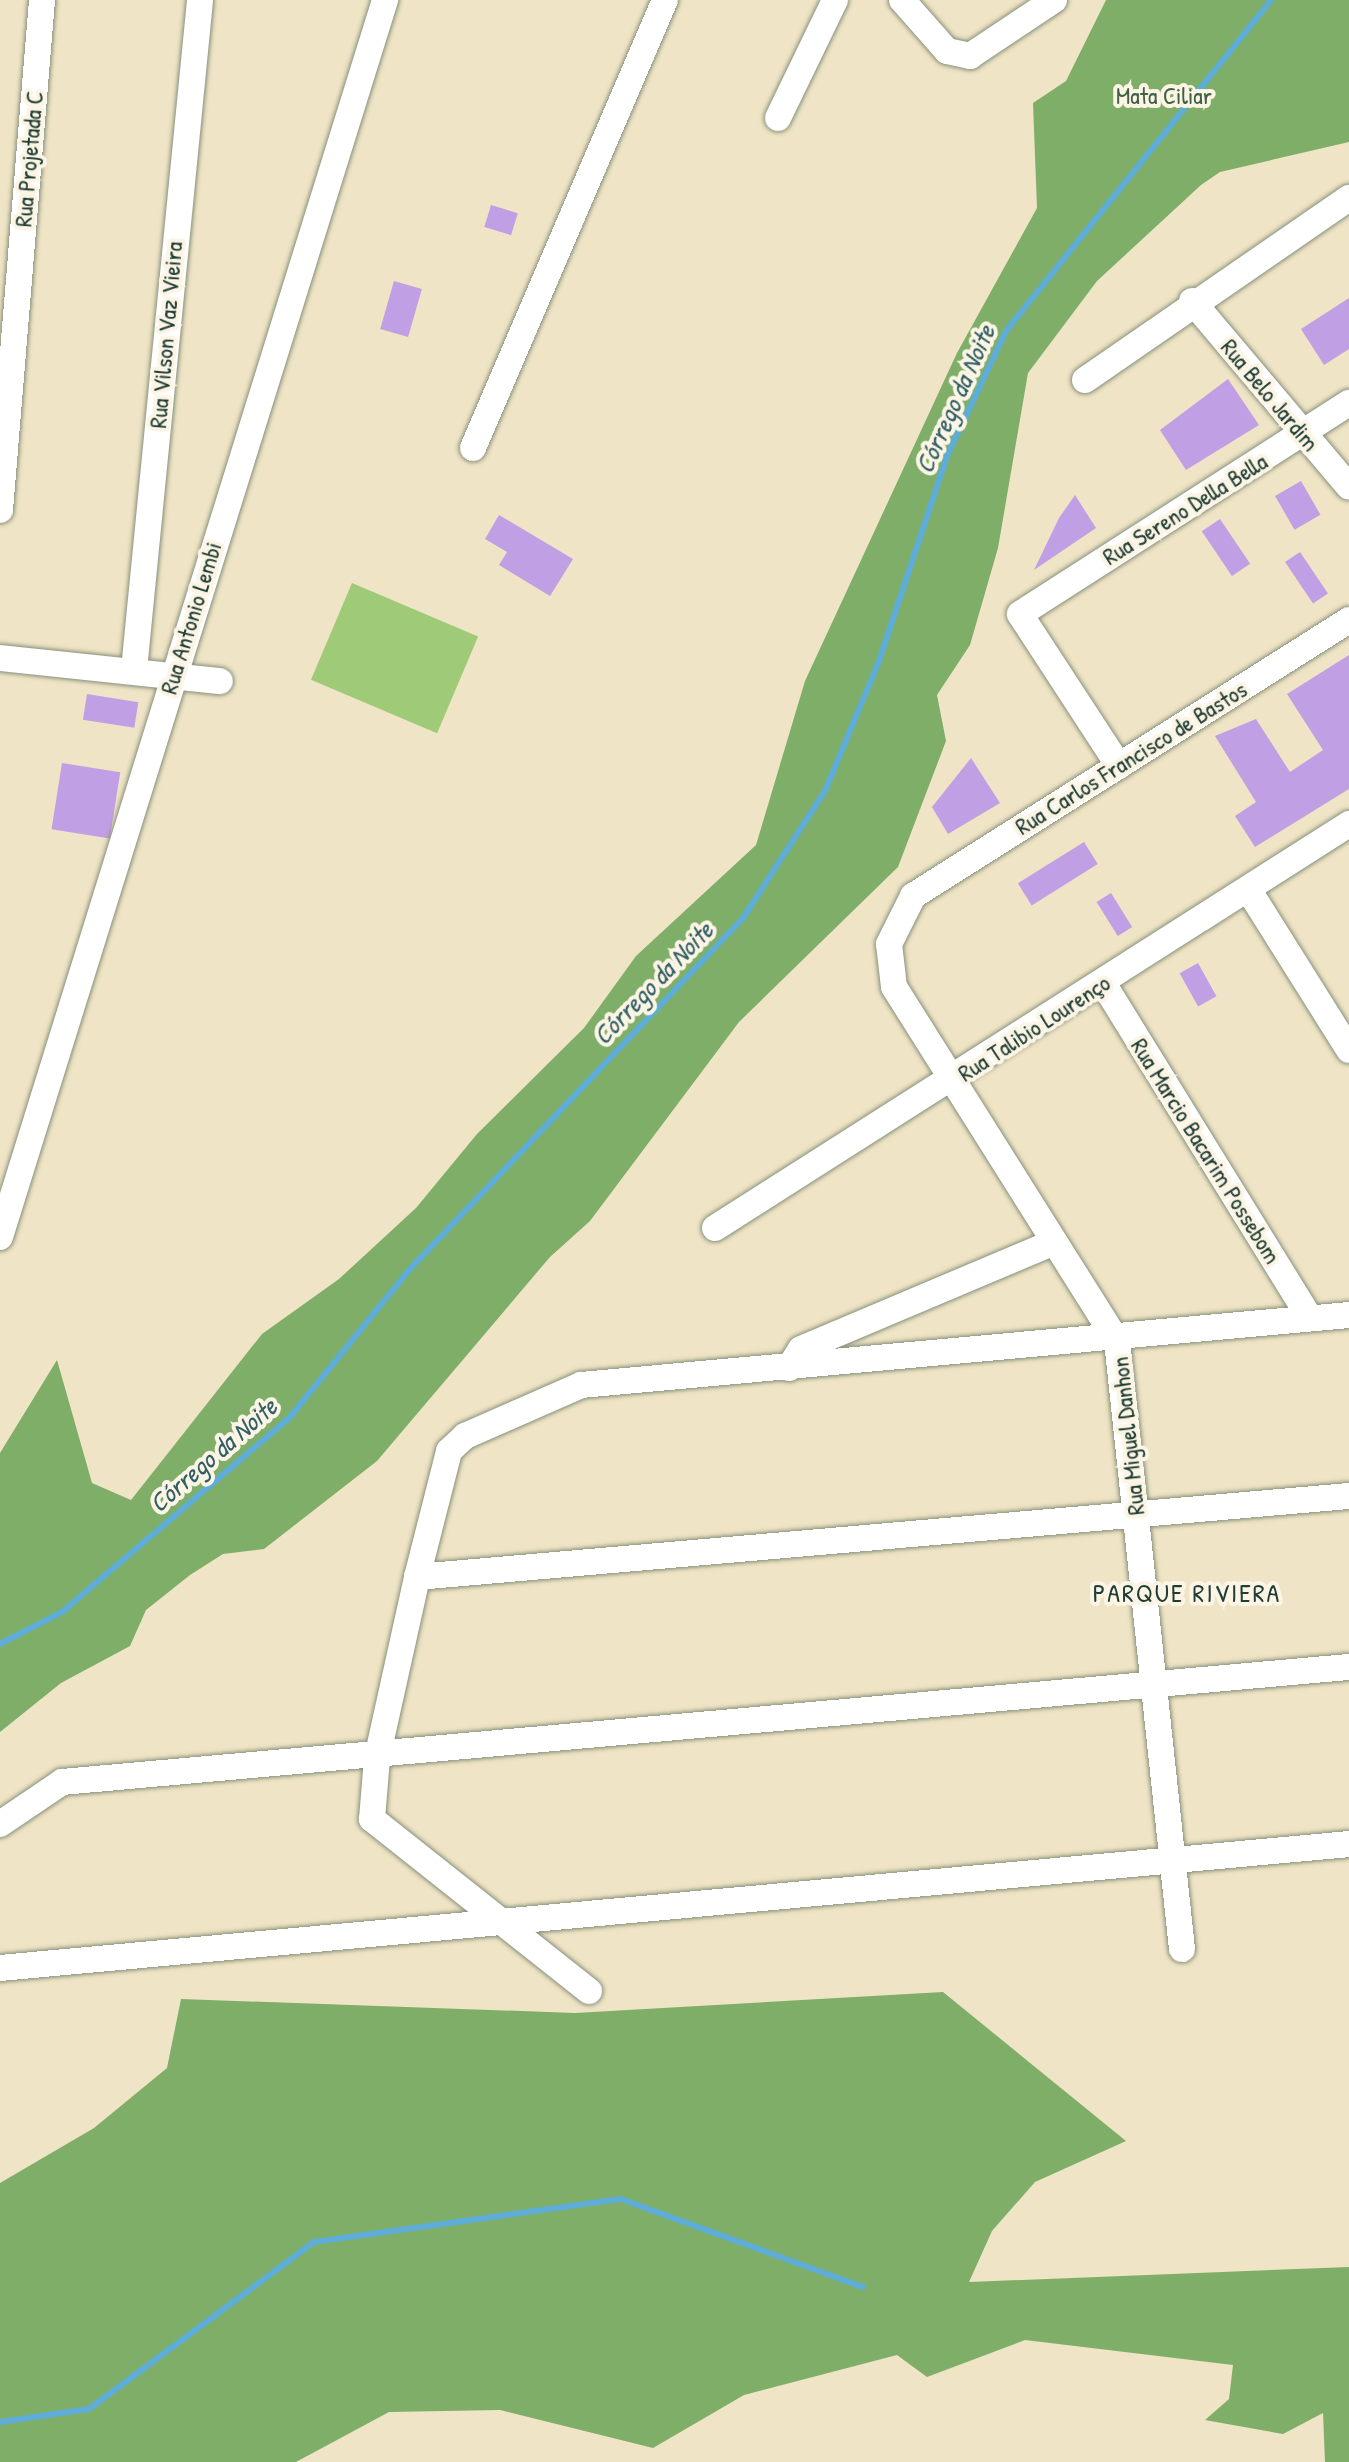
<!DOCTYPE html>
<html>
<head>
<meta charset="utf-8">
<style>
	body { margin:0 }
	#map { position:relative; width:1349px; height:2462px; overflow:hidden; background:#efe4c5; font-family:"Patrick Hand",sans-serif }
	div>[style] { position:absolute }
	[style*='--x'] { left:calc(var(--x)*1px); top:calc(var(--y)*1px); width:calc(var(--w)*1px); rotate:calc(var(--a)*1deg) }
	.green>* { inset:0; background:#9fca77; transform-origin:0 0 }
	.forest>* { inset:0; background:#7fae68 }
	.stream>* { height:6px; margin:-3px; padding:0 3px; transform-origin:3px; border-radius:3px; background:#5eadd8 }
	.building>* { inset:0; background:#c19fe5; transform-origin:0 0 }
	.roads { filter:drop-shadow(0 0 2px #87907c) drop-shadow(0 0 2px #87907c) }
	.minor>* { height:26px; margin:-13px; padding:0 13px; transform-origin:13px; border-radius:13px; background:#fff }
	span { translate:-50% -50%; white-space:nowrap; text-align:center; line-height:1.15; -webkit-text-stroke:8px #fcf5e5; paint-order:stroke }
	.park-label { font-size:24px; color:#3f6045 }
	.street-label { font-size:24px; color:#1f3d34 }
	.water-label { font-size:26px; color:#325f65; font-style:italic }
	.neighbourhood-label { font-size:26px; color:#1f3d34; letter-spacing:2px }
</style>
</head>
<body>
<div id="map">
	<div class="green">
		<div style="left:352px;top:583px;width:137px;height:105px;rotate:23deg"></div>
	</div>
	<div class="forest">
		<div style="clip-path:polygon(1106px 0,1349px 0,1349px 142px,1220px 172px,1201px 185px,1097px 281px,1028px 373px,998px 548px,970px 645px,937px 695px,946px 741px,898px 867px,739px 1022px,590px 1221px,550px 1257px,377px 1461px,264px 1549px,223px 1554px,190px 1575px,146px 1610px,130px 1646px,61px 1683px,0 1732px,0 1453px,57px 1360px,92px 1483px,131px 1500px,262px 1334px,339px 1279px,416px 1208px,477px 1134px,584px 1028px,636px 956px,756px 845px,805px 681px,957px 353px,1037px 208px,1033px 103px,1066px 81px)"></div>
		<div style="clip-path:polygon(943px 1992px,1126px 2141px,1035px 2182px,992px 2231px,969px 2282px,1349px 2267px,1349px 2462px,1325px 2462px,1323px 2413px,1283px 2434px,1205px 2420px,1229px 2399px,1233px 2365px,1025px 2340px,927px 2377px,897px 2355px,744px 2395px,653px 2448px,500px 2410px,389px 2412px,296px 2462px,0 2462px,0 2183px,94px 2128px,167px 2068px,181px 1999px,575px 2013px)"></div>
	</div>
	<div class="stream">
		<div style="--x:0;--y:1644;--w:70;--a:-27.3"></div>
		<div style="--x:62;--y:1612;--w:300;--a:-40.5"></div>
		<div style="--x:290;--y:1417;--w:189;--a:-51"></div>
		<div style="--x:409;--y:1270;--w:485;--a:-46.5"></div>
		<div style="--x:743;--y:918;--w:151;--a:-57.2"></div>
		<div style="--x:825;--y:791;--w:141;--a:-67.4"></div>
		<div style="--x:879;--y:661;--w:216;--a:-71.6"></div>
		<div style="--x:947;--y:456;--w:138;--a:-64.7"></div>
		<div style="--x:1006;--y:331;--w:424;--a:-51.3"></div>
		<div style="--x:0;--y:2422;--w:90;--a:-8.3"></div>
		<div style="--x:89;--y:2409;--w:280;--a:-36.6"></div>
		<div style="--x:314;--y:2242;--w:310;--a:-8"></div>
		<div style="--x:621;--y:2199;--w:258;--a:20"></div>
	</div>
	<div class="building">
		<div style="left:491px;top:205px;width:28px;height:23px;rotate:17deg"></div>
		<div style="left:394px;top:281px;width:29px;height:50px;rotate:16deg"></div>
		<div style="clip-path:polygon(1349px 298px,1349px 349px,1324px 365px,1301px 329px)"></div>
		<div style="clip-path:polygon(1228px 379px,1259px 425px,1186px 470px,1160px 430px)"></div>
		<div style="left:1301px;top:481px;width:39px;height:30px;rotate:60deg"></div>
		<div style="clip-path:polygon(1075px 495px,1096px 528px,1034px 570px,1059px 518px)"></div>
		<div style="clip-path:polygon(499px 515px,573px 559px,550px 596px,499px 565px,507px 552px,485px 539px)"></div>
		<div style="left:1220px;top:519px;width:54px;height:22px;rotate:56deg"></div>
		<div style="left:1300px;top:552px;width:50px;height:18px;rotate:56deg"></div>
		<div style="clip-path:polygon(1349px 655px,1349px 789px,1255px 847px,1235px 816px,1256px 802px,1215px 736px,1256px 719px,1290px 772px,1323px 750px,1287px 694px)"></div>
		<div style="left:87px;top:694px;width:52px;height:26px;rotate:9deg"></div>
		<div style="clip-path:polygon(971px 758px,1000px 803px,948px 834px,932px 807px)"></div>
		<div style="left:62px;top:763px;width:59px;height:67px;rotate:9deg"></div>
		<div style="left:1084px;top:842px;width:26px;height:78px;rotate:58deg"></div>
		<div style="left:1111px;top:893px;width:40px;height:17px;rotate:58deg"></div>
		<div style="left:1198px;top:963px;width:38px;height:21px;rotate:61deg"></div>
	</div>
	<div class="roads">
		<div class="minor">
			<div style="--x:902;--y:0;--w:68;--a:48.6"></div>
			<div style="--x:947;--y:51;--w:24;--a:12"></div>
			<div style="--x:970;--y:56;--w:101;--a:-33.7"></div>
			<div style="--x:778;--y:118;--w:131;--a:-64.2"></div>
			<div style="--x:1192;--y:301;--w:243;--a:49.8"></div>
			<div style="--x:1085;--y:380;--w:321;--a:-34.6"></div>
			<div style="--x:473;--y:448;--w:487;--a:-66.8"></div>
			<div style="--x:0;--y:510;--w:512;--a:-85.29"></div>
			<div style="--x:0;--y:658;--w:221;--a:6"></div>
			<div style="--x:134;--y:670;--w:673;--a:-84.37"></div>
			<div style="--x:1119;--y:766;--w:181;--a:-123.1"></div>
			<div style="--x:1020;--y:614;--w:391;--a:-32.7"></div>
			<div style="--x:1248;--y:889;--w:190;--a:57.9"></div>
			<div style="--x:1103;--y:983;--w:394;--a:58.3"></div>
			<div style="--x:715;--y:1228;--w:752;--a:-32.51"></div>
			<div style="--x:0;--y:1237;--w:1296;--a:-72.71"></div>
			<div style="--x:789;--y:1368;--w:22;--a:-58"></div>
			<div style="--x:801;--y:1349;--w:275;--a:-22.9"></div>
			<div style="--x:417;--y:1577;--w:936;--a:-4.97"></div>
			<div style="--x:0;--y:1824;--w:75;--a:-34.1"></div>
			<div style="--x:62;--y:1782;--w:1292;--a:-5.11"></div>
			<div style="--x:1182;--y:1949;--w:611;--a:-96.1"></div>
			<div style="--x:1117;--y:1341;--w:418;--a:-122.2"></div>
			<div style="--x:894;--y:987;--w:43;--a:-96.6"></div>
			<div style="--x:889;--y:944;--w:54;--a:-63.4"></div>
			<div style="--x:913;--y:896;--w:516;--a:-32.33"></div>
			<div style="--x:0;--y:1968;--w:1355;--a:-5.25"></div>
			<div style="--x:589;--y:1991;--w:277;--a:-141.6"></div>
			<div style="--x:372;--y:1819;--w:61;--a:-85.3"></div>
			<div style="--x:377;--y:1758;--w:185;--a:-77.5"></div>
			<div style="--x:417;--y:1577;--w:130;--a:-75.7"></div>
			<div style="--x:449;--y:1451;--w:22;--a:-43"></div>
			<div style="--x:465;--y:1436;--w:127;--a:-23.7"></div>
			<div style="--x:581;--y:1385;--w:771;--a:-5.21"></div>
		</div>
	</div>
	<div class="park-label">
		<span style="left:1164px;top:96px">Mata Ciliar</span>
	</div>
	<div class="street-label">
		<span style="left:29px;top:159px;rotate:-85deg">Rua Projetada C</span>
		<span style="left:166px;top:335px;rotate:-85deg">Rua Vilson Vaz Vieira</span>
		<span style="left:1270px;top:395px;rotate:50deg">Rua Belo Jardim</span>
		<span style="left:1185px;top:509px;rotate:-32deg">Rua Sereno Della Bella</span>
		<span style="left:191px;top:618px;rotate:-73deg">Rua Antonio Lembi</span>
		<span style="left:1131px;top:758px;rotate:-32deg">Rua Carlos Francisco de Bastos</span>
		<span style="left:1034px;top:1028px;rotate:-33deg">Rua Talibio Lourenço</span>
		<span style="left:1206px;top:1151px;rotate:58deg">Rua Marcio Bacarim Possebom</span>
		<span style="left:1128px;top:1436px;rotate:-96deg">Rua Miguel Danhon</span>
	</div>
	<div class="water-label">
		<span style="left:955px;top:399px;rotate:-66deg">Córrego da Noite</span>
		<span style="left:653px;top:983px;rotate:-46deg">Córrego da Noite</span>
		<span style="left:213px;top:1455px;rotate:-41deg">Córrego da Noite</span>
	</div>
	<div class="neighbourhood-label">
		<span style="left:1187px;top:1593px">PARQUE RIVIERA</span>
	</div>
</div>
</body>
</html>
